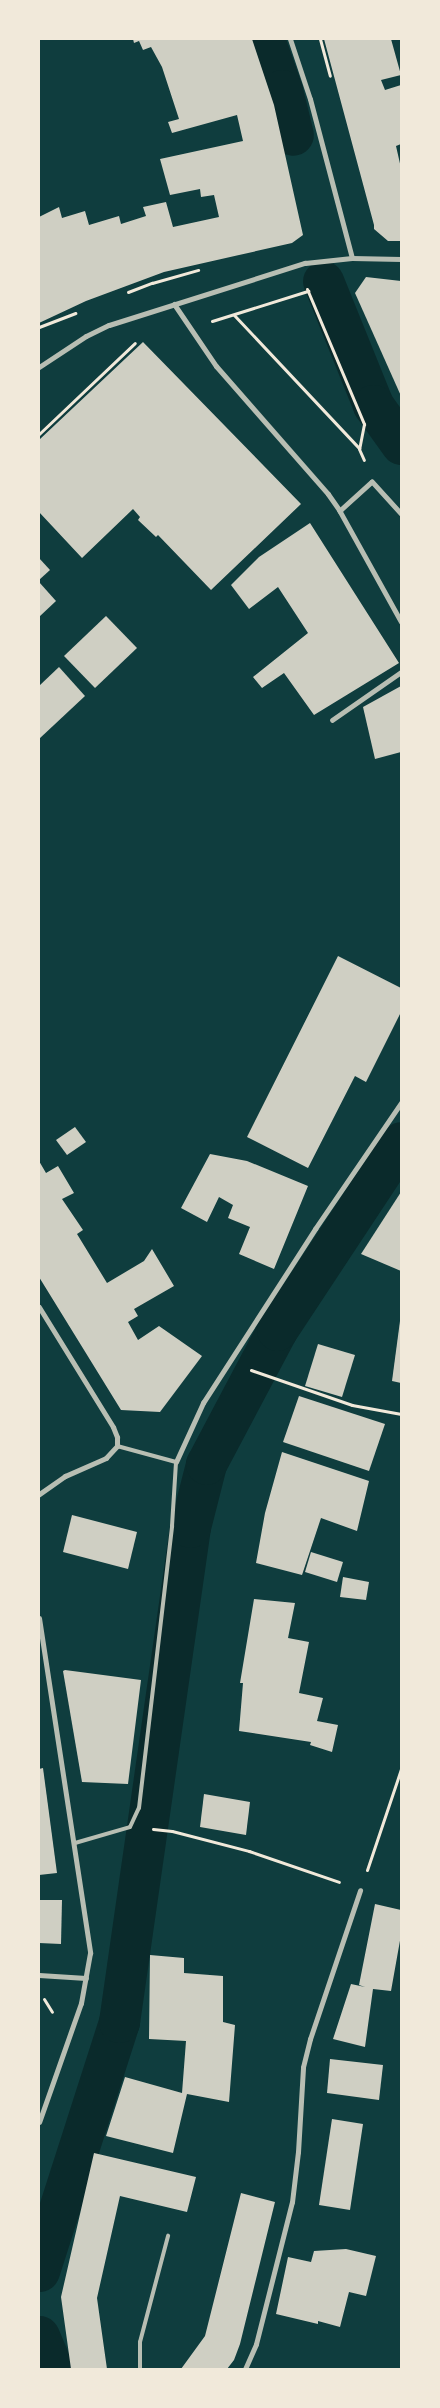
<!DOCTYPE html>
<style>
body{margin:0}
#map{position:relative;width:440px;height:2408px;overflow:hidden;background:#0f3d3e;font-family:Rubik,sans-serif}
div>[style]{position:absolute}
.canal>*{height:41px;margin:-20.5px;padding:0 20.5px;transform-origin:20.5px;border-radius:20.5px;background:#0a2a2b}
.building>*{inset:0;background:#cfcfc3}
.path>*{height:3px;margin:-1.5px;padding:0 1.5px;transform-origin:1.5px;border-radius:1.5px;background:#f1e9da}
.service>*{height:4px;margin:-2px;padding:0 2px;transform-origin:2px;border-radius:2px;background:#b8beb3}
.pedestrian>*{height:4.5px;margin:-2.25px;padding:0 2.25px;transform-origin:2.25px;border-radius:2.25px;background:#b8beb3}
.minor>*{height:5px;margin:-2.5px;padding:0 2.5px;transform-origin:2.5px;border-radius:2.5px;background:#b8beb3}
span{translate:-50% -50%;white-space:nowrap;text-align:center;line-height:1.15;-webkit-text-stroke:4px #f1e9da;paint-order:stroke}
.frame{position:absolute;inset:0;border:40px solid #f1e9da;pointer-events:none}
</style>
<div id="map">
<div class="canal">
<div style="left:264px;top:39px;width:54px;rotate:70.6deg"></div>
<div style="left:282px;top:90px;width:46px;rotate:76.3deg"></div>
<div style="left:323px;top:281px;width:134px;rotate:68deg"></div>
<div style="left:373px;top:405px;width:48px;rotate:54.3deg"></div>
<div style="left:39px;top:2271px;width:262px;rotate:-72.2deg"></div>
<div style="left:119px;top:2022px;width:500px;rotate:-81.84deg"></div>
<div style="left:190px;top:1527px;width:65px;rotate:-75.7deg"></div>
<div style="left:206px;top:1464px;width:152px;rotate:-62.1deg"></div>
<div style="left:277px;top:1330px;width:225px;rotate:-56.6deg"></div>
<div style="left:39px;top:2336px;width:36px;rotate:67deg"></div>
</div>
<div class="building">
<div style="clip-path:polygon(133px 39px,252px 39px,274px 105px,303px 235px,292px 243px,164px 272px,86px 301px,39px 323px,39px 217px,59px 207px,62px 218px,85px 211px,89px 225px,119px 216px,121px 224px,146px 216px,143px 207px,166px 202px,173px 227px,219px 217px,214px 195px,201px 197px,200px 189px,170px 195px,160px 159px,243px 141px,237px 115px,172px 133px,168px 122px,179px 119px,162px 67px,151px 47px,143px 50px,139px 41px,134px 43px)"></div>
<div style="clip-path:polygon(324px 39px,391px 39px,401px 75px,381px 80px,385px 90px,401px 85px,401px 144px,396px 146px,401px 168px,401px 241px,388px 241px,374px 229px,374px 225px)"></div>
<div style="clip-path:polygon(366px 277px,401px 281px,401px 396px,355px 293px)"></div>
<div style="clip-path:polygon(143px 342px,301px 504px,211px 590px,158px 535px,156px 537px,138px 520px,140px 517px,133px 509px,82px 558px,39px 512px,39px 440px)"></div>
<div style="clip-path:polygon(310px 523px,399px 663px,314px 715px,284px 673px,262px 688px,253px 677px,308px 633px,278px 587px,249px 609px,231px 585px,259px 557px)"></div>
<div style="clip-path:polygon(39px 558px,50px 570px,39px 580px)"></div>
<div style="clip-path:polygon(39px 582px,56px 601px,39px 617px)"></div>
<div style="clip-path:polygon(106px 616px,137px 648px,95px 688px,64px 656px)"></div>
<div style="clip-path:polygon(59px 667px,85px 696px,39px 739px,39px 686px)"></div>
<div style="clip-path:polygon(401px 686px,401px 752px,375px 759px,363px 707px)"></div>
<div style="clip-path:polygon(338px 956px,401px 988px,401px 1012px,366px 1082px,355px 1076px,308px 1168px,247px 1137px)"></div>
<div style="clip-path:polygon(75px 1127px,86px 1142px,67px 1155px,56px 1140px)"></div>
<div style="clip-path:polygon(210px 1154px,247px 1161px,308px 1186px,274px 1269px,239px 1254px,250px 1227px,228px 1218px,233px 1205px,219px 1197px,207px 1222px,181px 1208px)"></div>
<div style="clip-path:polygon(39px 1161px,46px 1173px,58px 1166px,74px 1193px,62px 1199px,83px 1230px,77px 1234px,107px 1283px,144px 1261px,152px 1249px,174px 1286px,134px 1309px,138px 1316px,128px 1322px,138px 1340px,159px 1326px,202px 1356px,160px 1412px,121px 1410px,39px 1277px)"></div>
<div style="clip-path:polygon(401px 1192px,401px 1271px,361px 1254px)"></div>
<div style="clip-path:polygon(400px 1321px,401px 1321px,401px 1383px,392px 1381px)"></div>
<div style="clip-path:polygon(318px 1344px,355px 1355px,342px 1397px,305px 1386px)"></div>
<div style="clip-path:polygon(299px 1396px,385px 1424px,369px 1471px,283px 1442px)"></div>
<div style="clip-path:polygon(282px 1452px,369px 1481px,357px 1531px,321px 1518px,302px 1575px,256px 1563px,265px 1513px)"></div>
<div style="clip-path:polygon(72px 1515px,137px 1532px,128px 1569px,63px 1552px)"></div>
<div style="clip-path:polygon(311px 1552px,343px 1562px,337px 1582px,305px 1572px)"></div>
<div style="clip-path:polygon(343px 1577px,369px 1582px,366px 1600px,340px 1597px)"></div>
<div style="clip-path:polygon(254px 1599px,295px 1603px,288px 1638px,309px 1642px,299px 1693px,323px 1698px,317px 1721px,338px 1725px,332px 1752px,310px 1745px,311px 1742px,239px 1731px,243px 1683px,240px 1683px)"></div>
<div style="clip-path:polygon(65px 1670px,141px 1680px,128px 1784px,82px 1782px,63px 1671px)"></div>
<div style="clip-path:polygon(43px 1768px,57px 1873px,39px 1875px,39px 1769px)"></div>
<div style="clip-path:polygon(204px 1794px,250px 1802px,246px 1835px,200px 1827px)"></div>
<div style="clip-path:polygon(39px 1900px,62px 1900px,61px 1944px,39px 1943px)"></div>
<div style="clip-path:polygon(375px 1904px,401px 1910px,401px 1935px,391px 1991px,373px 1989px,365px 2047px,333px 2039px,351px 1984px,365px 1987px,359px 1985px)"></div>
<div style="clip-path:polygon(150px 1955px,184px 1958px,184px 1973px,223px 1976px,223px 2022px,235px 2025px,229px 2102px,187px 2094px,173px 2153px,106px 2136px,125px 2077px,182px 2093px,186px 2041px,149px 2039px)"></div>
<div style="clip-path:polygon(330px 2059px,383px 2065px,379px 2100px,327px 2093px)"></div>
<div style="clip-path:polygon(332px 2119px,363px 2124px,350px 2210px,319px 2205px)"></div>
<div style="clip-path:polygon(94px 2153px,196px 2177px,187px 2212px,120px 2196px,97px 2298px,107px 2369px,71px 2369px,61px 2297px)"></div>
<div style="clip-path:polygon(241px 2193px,275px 2202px,240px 2344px,234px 2360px,227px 2369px,181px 2369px,205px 2336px)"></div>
<div style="clip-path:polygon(346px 2249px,376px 2256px,366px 2296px,349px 2292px,340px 2327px,318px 2321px,318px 2324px,276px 2314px,288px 2257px,311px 2262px,314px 2251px)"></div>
</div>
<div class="path">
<div style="left:320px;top:39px;width:38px;rotate:75deg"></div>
<div style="left:307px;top:289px;width:147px;rotate:67.1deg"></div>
<div style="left:364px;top:424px;width:25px;rotate:101deg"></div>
<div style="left:359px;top:449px;width:12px;rotate:66deg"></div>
<div style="left:128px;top:292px;width:26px;rotate:-21deg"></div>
<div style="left:152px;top:283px;width:48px;rotate:-15.8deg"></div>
<div style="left:234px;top:315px;width:183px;rotate:46.8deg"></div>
<div style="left:212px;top:321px;width:101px;rotate:-17.4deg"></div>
<div style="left:39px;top:327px;width:39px;rotate:-21deg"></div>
<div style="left:39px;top:434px;width:132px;rotate:-43.5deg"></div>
<div style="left:251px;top:1370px;width:107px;rotate:19.1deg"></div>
<div style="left:352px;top:1405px;width:50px;rotate:10.4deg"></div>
<div style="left:153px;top:1829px;width:19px;rotate:6deg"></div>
<div style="left:172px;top:1831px;width:80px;rotate:14.6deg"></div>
<div style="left:249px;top:1851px;width:95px;rotate:19deg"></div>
<div style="left:367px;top:1870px;width:107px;rotate:-71.4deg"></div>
<div style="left:44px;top:1999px;width:15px;rotate:58deg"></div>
</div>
<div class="service">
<div style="left:75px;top:1843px;width:57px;rotate:-16.2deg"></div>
<div style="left:130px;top:1827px;width:21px;rotate:-65deg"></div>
<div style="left:139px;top:1808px;width:284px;rotate:-83.3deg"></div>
<div style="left:172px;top:1526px;width:64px;rotate:-86.4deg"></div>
<div style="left:176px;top:1462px;width:61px;rotate:-164.8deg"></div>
<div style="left:140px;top:2369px;width:27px;rotate:-90deg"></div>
<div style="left:140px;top:2342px;width:110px;rotate:-75.2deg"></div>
</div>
<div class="pedestrian">
<div style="left:401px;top:514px;width:43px;rotate:-132.2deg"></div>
<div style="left:372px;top:482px;width:43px;rotate:137.8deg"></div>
<div style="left:340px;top:511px;width:126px;rotate:61deg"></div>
<div style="left:332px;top:720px;width:84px;rotate:-34.8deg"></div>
<div style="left:176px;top:1462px;width:65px;rotate:-65.4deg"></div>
<div style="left:203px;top:1403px;width:207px;rotate:-57.2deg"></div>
<div style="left:315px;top:1229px;width:153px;rotate:-55.7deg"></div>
</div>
<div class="minor">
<div style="left:290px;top:39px;width:63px;rotate:71.6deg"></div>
<div style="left:310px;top:99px;width:164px;rotate:75.2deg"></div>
<div style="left:174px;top:304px;width:75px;rotate:55.9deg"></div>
<div style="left:216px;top:366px;width:170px;rotate:48.8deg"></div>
<div style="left:328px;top:494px;width:21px;rotate:55deg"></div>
<div style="left:39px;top:367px;width:56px;rotate:-33.4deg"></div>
<div style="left:86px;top:336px;width:25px;rotate:-26deg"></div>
<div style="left:109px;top:325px;width:206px;rotate:-17.6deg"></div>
<div style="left:305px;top:263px;width:47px;rotate:-6.1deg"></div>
<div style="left:352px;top:258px;width:49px;rotate:1.2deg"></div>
<div style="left:39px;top:1307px;width:141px;rotate:58.3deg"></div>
<div style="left:113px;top:1427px;width:11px;rotate:68deg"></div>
<div style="left:117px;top:1437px;width:9px;rotate:90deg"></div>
<div style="left:117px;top:1446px;width:16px;rotate:133deg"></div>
<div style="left:106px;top:1458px;width:45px;rotate:156.3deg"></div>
<div style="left:65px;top:1476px;width:32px;rotate:145deg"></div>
<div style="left:39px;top:1618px;width:339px;rotate:81.3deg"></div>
<div style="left:90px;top:1953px;width:51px;rotate:100.2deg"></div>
<div style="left:81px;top:2003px;width:126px;rotate:109.4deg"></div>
<div style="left:39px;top:1975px;width:47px;rotate:3.7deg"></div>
<div style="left:245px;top:2369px;width:27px;rotate:-66deg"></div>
<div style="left:256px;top:2344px;width:146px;rotate:-75.8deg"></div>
<div style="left:292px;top:2202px;width:50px;rotate:-83.2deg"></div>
<div style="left:298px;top:2152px;width:85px;rotate:-86.6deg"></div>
<div style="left:303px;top:2067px;width:29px;rotate:-76deg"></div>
<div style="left:310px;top:2039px;width:157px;rotate:-71.4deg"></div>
</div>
<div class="frame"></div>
</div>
